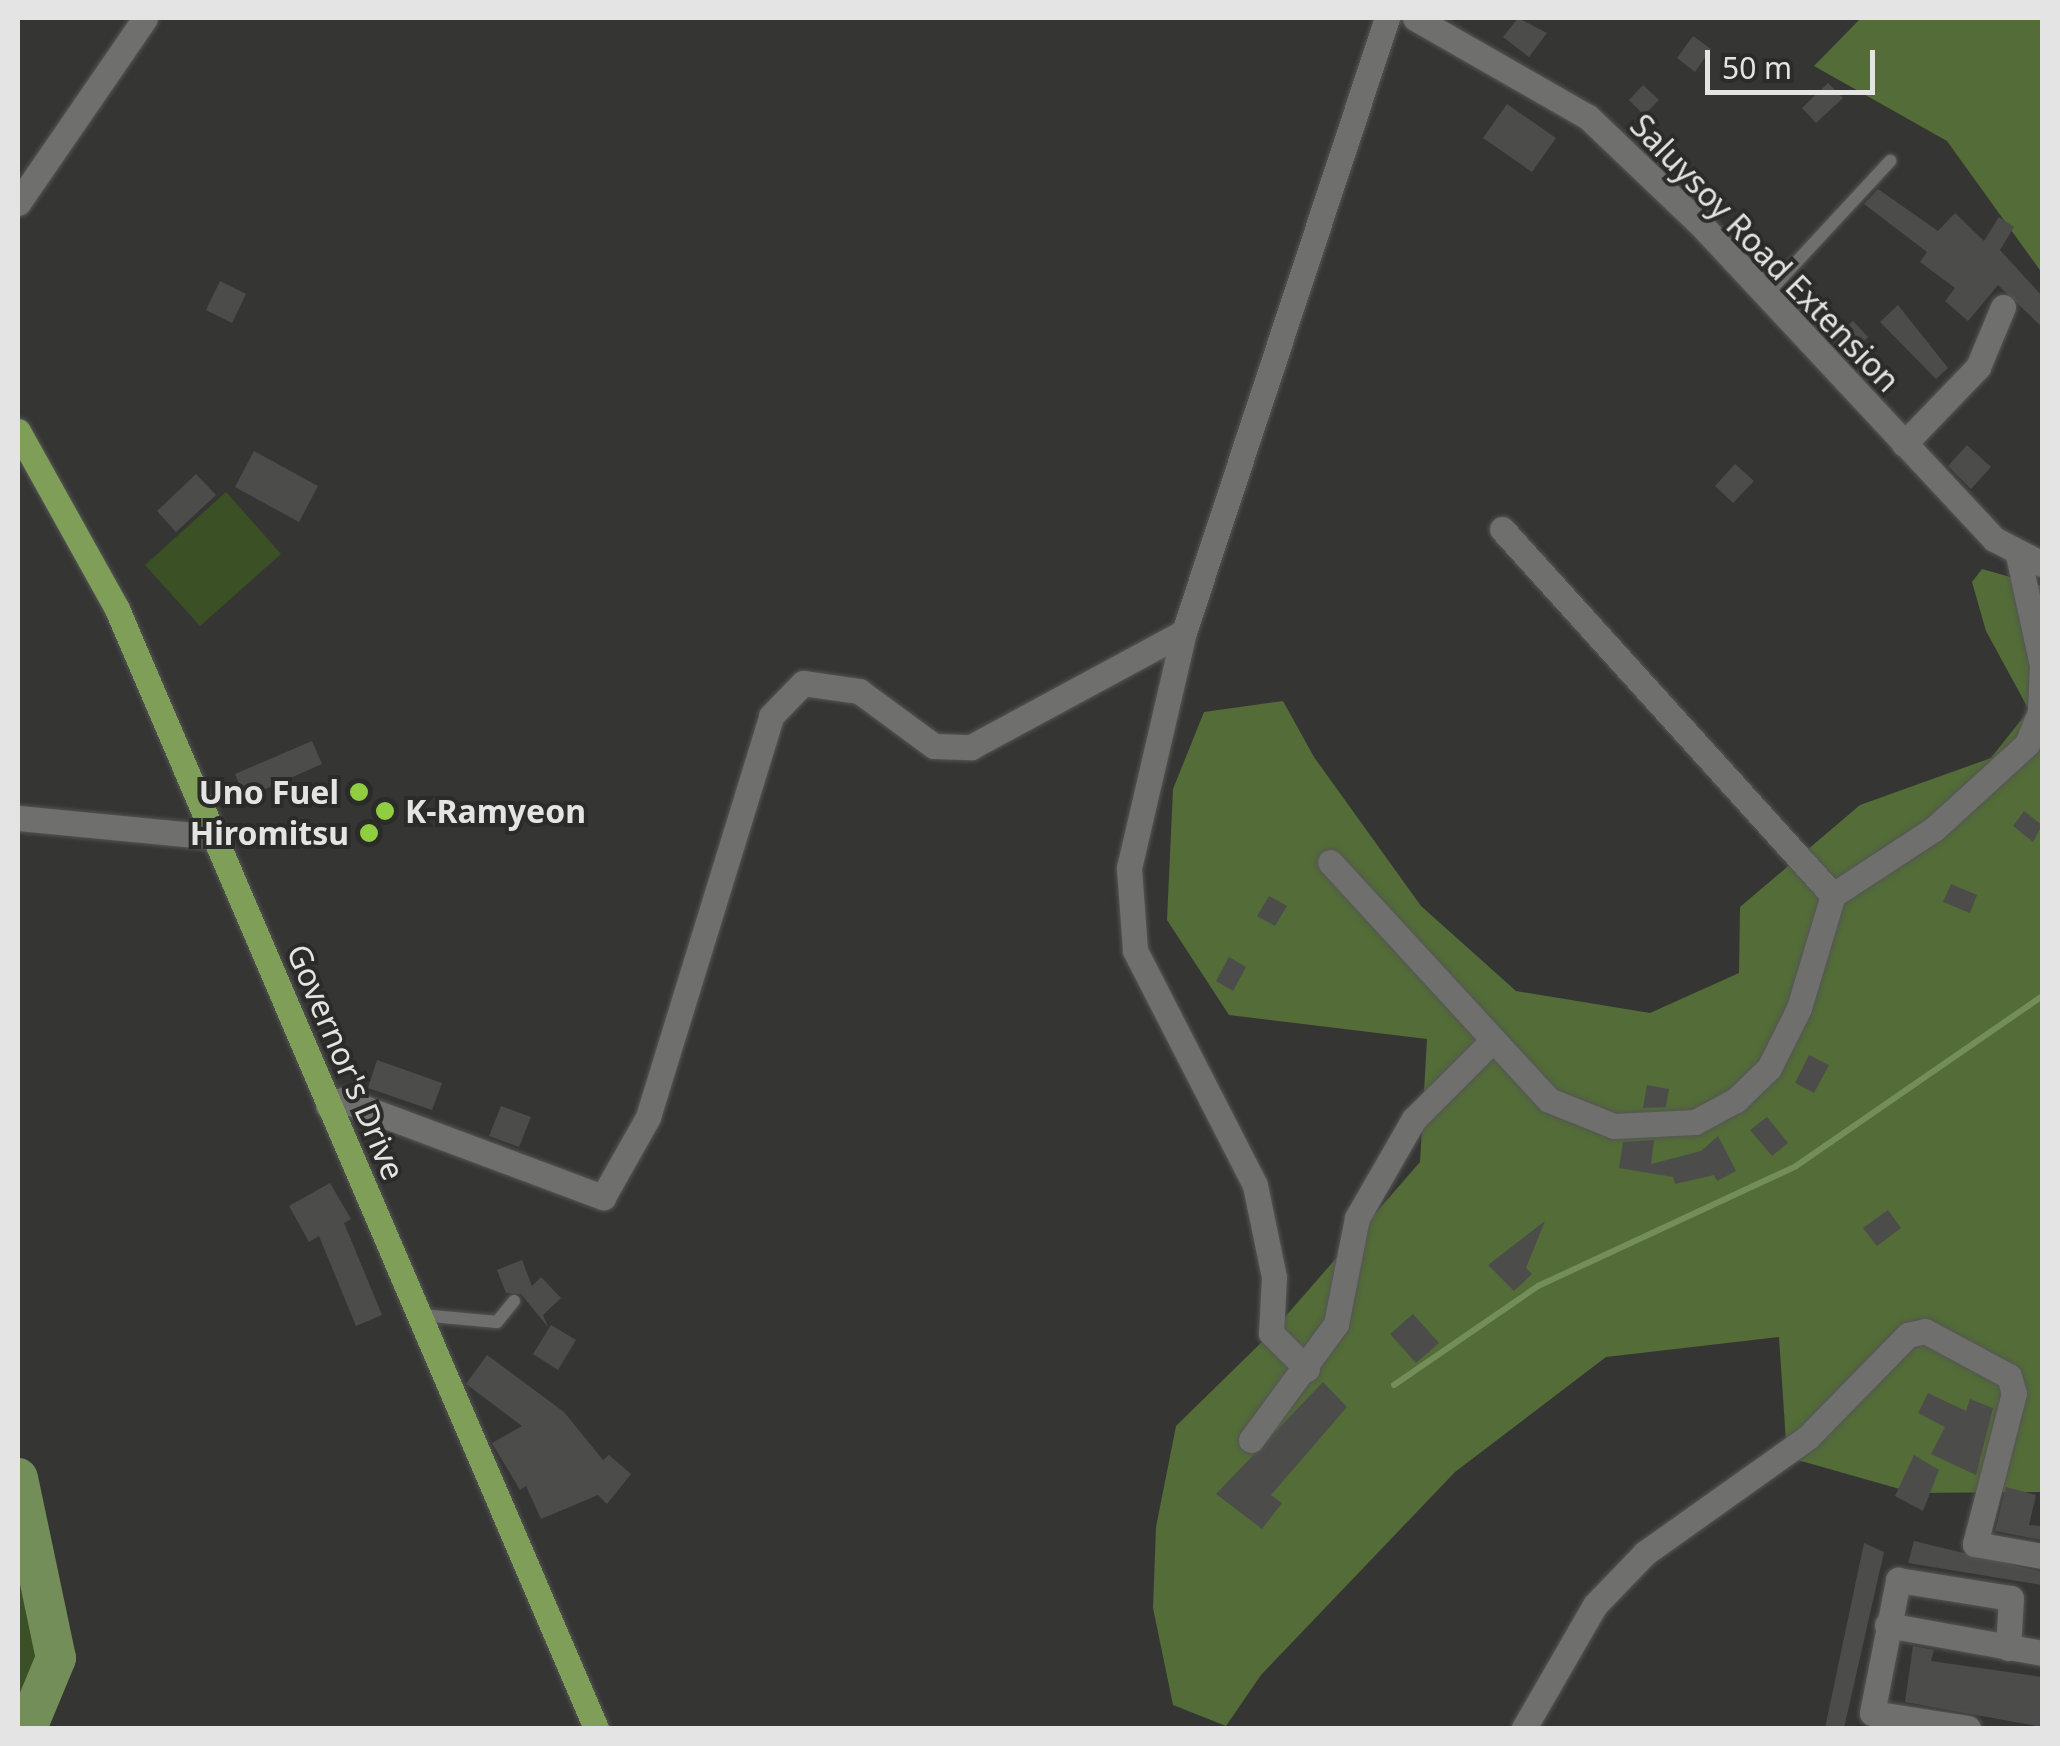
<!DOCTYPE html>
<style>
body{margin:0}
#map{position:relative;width:2060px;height:1746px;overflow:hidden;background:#353634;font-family:"Noto Sans",sans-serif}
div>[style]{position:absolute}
.green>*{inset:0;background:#3b5024}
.forest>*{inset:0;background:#536c38}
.stream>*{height:6px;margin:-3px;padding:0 3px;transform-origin:3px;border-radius:3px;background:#748e59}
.river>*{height:40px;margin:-20px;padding:0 20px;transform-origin:20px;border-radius:20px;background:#748e59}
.building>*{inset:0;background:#4c4d4b}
.roads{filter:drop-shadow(0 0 2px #545554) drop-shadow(0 0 2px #545554)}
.lane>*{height:12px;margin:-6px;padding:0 6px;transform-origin:6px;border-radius:6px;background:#6f706e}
.street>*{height:25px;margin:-12.5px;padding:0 12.5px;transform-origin:12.5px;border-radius:12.5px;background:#6f706e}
.secondary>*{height:25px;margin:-12.5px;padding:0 12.5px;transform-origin:12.5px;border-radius:12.5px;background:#6f706e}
.primary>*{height:25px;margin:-12.5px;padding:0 12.5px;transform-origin:12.5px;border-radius:12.5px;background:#7f9f58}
.dots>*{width:28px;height:28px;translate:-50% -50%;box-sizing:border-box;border:5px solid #2b2c2a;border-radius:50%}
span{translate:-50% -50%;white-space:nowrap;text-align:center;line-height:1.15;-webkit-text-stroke:8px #2b2c2a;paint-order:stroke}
.street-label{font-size:32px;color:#e3e4e3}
.poi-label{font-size:32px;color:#e3e4e3;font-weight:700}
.right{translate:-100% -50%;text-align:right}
.left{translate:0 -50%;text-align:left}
.frame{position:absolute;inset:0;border:20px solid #e3e4e3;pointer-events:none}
.scale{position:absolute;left:1705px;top:50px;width:170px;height:45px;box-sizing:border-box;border:5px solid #e3e4e3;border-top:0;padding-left:12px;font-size:30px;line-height:35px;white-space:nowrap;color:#e3e4e3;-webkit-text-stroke:8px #2b2c2a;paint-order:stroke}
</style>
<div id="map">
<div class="green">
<div style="clip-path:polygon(226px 492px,281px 554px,200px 626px,145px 565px)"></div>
<div style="clip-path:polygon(18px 1478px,56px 1658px,27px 1728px,18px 1728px)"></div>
</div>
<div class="forest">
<div style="clip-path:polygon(1861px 18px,2042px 18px,2042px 273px,1947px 141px,1814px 66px)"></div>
<div style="clip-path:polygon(1982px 569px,2042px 586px,2042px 1492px,1914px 1493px,1787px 1457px,1779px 1337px,1606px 1357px,1455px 1472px,1261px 1675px,1226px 1726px,1173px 1705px,1153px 1608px,1156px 1527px,1176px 1426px,1271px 1333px,1420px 1162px,1427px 1039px,1229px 1015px,1167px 920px,1173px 789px,1204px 712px,1283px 701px,1314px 757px,1421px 906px,1516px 991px,1650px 1013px,1739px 973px,1740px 907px,1860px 805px,1991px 758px,2029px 710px,1986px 631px,1972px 582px)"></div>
</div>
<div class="stream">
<div style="left:1394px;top:1385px;width:175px;rotate:-34.5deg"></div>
<div style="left:1538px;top:1286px;width:285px;rotate:-24.9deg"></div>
<div style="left:1796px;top:1166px;width:299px;rotate:-34.6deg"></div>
</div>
<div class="river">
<div style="left:18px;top:1478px;width:184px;rotate:78.1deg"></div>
<div style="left:56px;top:1658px;width:76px;rotate:112.5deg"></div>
</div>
<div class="building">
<div style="clip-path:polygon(1518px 18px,1547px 33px,1529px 57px,1503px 37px)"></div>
<div style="clip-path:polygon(1693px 36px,1711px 49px,1695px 72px,1677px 58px)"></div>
<div style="clip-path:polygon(1828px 83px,1843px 98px,1816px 123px,1802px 108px)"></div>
<div style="clip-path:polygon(1643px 85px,1659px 100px,1644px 115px,1629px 100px)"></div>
<div style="clip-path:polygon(1507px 104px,1556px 138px,1532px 172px,1483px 138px)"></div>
<div style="clip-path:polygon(1878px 189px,1938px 231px,1955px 213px,1984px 241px,1999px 217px,2014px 227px,2000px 250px,2042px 296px,2042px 327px,1998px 285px,1968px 321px,1945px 301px,1955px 288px,1920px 262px,1927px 252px,1864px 204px)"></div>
<div style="clip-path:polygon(220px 281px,246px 294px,232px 323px,206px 310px)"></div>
<div style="clip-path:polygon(1898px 305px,1948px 368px,1936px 379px,1880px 322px)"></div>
<div style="clip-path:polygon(1853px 321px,1868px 337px,1847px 357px,1832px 342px)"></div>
<div style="clip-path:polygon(1967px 445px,1991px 467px,1971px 489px,1948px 466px)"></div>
<div style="clip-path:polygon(254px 451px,318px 486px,299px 522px,235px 487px)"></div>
<div style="clip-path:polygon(1735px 464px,1754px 481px,1733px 503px,1715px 486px)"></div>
<div style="clip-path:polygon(196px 474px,216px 495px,176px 532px,157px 511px)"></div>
<div style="clip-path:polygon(312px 741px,322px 764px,245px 798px,235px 774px)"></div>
<div style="clip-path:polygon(2024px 811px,2042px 825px,2033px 842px,2013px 826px)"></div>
<div style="clip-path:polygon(1951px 884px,1977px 895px,1970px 913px,1943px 902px)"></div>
<div style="clip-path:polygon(1269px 896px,1287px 906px,1275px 926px,1257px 916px)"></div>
<div style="clip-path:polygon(1229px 957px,1246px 967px,1233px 991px,1216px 981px)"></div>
<div style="clip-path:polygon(1809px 1055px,1829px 1065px,1814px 1093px,1795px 1083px)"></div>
<div style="clip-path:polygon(377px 1060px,442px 1083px,432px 1110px,368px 1088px)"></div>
<div style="clip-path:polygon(1647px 1085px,1669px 1089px,1666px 1107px,1643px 1108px)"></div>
<div style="clip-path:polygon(501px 1106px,531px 1117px,519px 1147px,489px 1136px)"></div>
<div style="clip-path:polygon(1767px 1117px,1788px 1143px,1772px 1156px,1750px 1130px)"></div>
<div style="clip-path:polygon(1718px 1136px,1736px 1171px,1717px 1181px,1714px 1175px,1675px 1184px,1673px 1177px,1619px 1168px,1623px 1142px,1654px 1140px,1651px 1164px,1701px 1151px)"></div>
<div style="clip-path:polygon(330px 1183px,351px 1219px,344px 1223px,382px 1315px,356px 1326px,319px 1236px,309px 1242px,289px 1206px)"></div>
<div style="clip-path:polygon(1888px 1210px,1901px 1228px,1877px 1246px,1863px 1228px)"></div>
<div style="clip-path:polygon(1545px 1221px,1526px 1268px,1532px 1274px,1514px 1291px,1488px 1265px)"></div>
<div style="clip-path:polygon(522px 1260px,532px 1286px,541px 1277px,561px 1298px,543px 1315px,548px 1327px,521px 1294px,506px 1293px,497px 1270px)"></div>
<div style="clip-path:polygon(1413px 1314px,1439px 1343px,1416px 1363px,1390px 1334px)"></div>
<div style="clip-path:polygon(551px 1325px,576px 1340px,558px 1370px,533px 1354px)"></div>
<div style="clip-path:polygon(487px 1355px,564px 1412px,603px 1460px,609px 1455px,631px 1474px,607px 1504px,598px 1495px,541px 1519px,526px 1486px,520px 1490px,492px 1443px,522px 1426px,466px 1384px)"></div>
<div style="clip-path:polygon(1323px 1382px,1347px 1407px,1271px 1495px,1282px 1503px,1262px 1529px,1216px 1494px)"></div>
<div style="clip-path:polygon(1928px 1393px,1966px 1411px,1970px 1399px,1993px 1408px,1976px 1475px,1931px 1454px,1945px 1427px,1918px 1413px)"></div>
<div style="clip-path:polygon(1914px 1455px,1939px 1470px,1923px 1511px,1895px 1496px)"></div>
<div style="clip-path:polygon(2006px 1487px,2036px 1495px,2029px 1525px,2042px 1526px,2042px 1540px,1995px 1531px)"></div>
<div style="clip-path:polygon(1914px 1541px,2042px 1572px,2042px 1585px,1908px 1563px)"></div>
<div style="clip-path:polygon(1864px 1543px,1884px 1552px,1844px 1728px,1825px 1728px)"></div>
<div style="clip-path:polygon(1913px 1646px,1934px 1650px,1931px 1661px,2042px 1677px,2042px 1727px,1905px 1702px)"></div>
</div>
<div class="roads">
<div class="lane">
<div style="left:1766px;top:295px;width:183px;rotate:-47.2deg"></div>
<div style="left:421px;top:1315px;width:76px;rotate:5.3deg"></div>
<div style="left:497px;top:1322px;width:27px;rotate:-51deg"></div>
</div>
<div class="street">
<div style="left:1904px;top:444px;width:107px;rotate:-46.1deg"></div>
<div style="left:1978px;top:367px;width:65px;rotate:-67.4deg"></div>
<div style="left:1502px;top:529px;width:493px;rotate:47.9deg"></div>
<div style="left:18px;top:818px;width:197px;rotate:5.5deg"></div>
<div style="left:1330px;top:862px;width:323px;rotate:47.4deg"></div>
<div style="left:1549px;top:1100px;width:70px;rotate:21.8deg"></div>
<div style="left:1614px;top:1126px;width:81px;rotate:-2.8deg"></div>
<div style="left:1695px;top:1122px;width:47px;rotate:-28.2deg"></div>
<div style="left:1736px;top:1100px;width:46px;rotate:-44.1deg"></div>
<div style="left:1769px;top:1068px;width:67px;rotate:-63.4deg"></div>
<div style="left:1799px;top:1008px;width:118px;rotate:-73.3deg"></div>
<div style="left:1833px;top:895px;width:121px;rotate:-33.2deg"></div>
<div style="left:1934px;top:829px;width:126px;rotate:-42.4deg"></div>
<div style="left:2027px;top:744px;width:35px;rotate:-68deg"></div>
<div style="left:2040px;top:711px;width:46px;rotate:-87.5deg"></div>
<div style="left:2042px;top:665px;width:113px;rotate:-102.3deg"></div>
<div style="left:328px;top:1106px;width:16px;rotate:-22deg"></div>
<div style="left:343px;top:1100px;width:278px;rotate:20.5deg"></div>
<div style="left:603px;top:1197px;width:92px;rotate:-60.6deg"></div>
<div style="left:648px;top:1117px;width:419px;rotate:-72.9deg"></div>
<div style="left:771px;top:716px;width:46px;rotate:-45.9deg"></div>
<div style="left:803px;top:683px;width:57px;rotate:8.1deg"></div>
<div style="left:859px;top:691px;width:93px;rotate:36.3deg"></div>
<div style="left:934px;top:746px;width:37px;rotate:2deg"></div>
<div style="left:971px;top:747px;width:242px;rotate:-28.4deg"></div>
<div style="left:1307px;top:1369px;width:51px;rotate:-135deg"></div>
<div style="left:1271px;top:1333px;width:56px;rotate:-86.9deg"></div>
<div style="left:1274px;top:1277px;width:94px;rotate:-101.7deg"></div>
<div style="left:1255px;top:1185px;width:264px;rotate:-117.1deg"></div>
<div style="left:1135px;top:950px;width:82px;rotate:-94.2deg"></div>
<div style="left:1129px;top:868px;width:242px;rotate:-76.9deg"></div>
<div style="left:1184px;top:632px;width:647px;rotate:-71.71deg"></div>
<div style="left:1251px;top:1440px;width:144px;rotate:-53.8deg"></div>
<div style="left:1336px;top:1324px;width:108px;rotate:-78.8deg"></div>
<div style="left:1357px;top:1218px;width:114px;rotate:-60.1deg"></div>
<div style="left:1414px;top:1119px;width:112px;rotate:-45deg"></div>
<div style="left:1887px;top:1625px;width:158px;rotate:10.2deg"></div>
<div style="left:1524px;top:1728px;width:142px;rotate:-60deg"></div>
<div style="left:1595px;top:1605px;width:72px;rotate:-46.1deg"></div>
<div style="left:1645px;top:1553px;width:200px;rotate:-35.4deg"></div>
<div style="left:1808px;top:1437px;width:143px;rotate:-45.6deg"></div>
<div style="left:1908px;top:1335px;width:17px;rotate:-13deg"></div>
<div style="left:1925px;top:1331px;width:95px;rotate:28.2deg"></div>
<div style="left:2009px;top:1376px;width:18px;rotate:74deg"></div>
<div style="left:2014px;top:1393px;width:156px;rotate:104.5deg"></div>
<div style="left:1975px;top:1544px;width:68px;rotate:10.2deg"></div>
<div style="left:1968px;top:1728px;width:97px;rotate:-171.1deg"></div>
<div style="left:1872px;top:1713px;width:136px;rotate:-78.9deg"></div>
<div style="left:1898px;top:1580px;width:114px;rotate:9.1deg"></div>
<div style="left:2011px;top:1598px;width:50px;rotate:93.4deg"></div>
</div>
<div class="secondary">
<div style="left:1415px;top:18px;width:199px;rotate:29.8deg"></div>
<div style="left:1588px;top:117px;width:162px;rotate:43.7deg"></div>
<div style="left:1705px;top:229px;width:424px;rotate:47deg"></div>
<div style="left:1994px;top:539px;width:54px;rotate:27.5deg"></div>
<div style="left:18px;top:203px;width:224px;rotate:-55.5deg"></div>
</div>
<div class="primary">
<div style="left:18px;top:431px;width:204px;rotate:60.9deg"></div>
<div style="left:117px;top:609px;width:1217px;rotate:66.83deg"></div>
</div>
</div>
<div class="dots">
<div style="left:359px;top:792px;background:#90cd41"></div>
<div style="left:385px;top:811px;background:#90cd41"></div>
<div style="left:369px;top:833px;background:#90cd41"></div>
</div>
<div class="street-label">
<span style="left:1765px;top:253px;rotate:46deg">Saluysoy Road Extension</span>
<span style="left:346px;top:1062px;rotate:67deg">Governor's Drive</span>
</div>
<div class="poi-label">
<span class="right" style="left:339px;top:792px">Uno Fuel</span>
<span class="left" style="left:405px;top:811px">K-Ramyeon</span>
<span class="right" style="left:349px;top:833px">Hiromitsu</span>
</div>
<div class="frame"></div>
<div class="scale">50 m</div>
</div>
